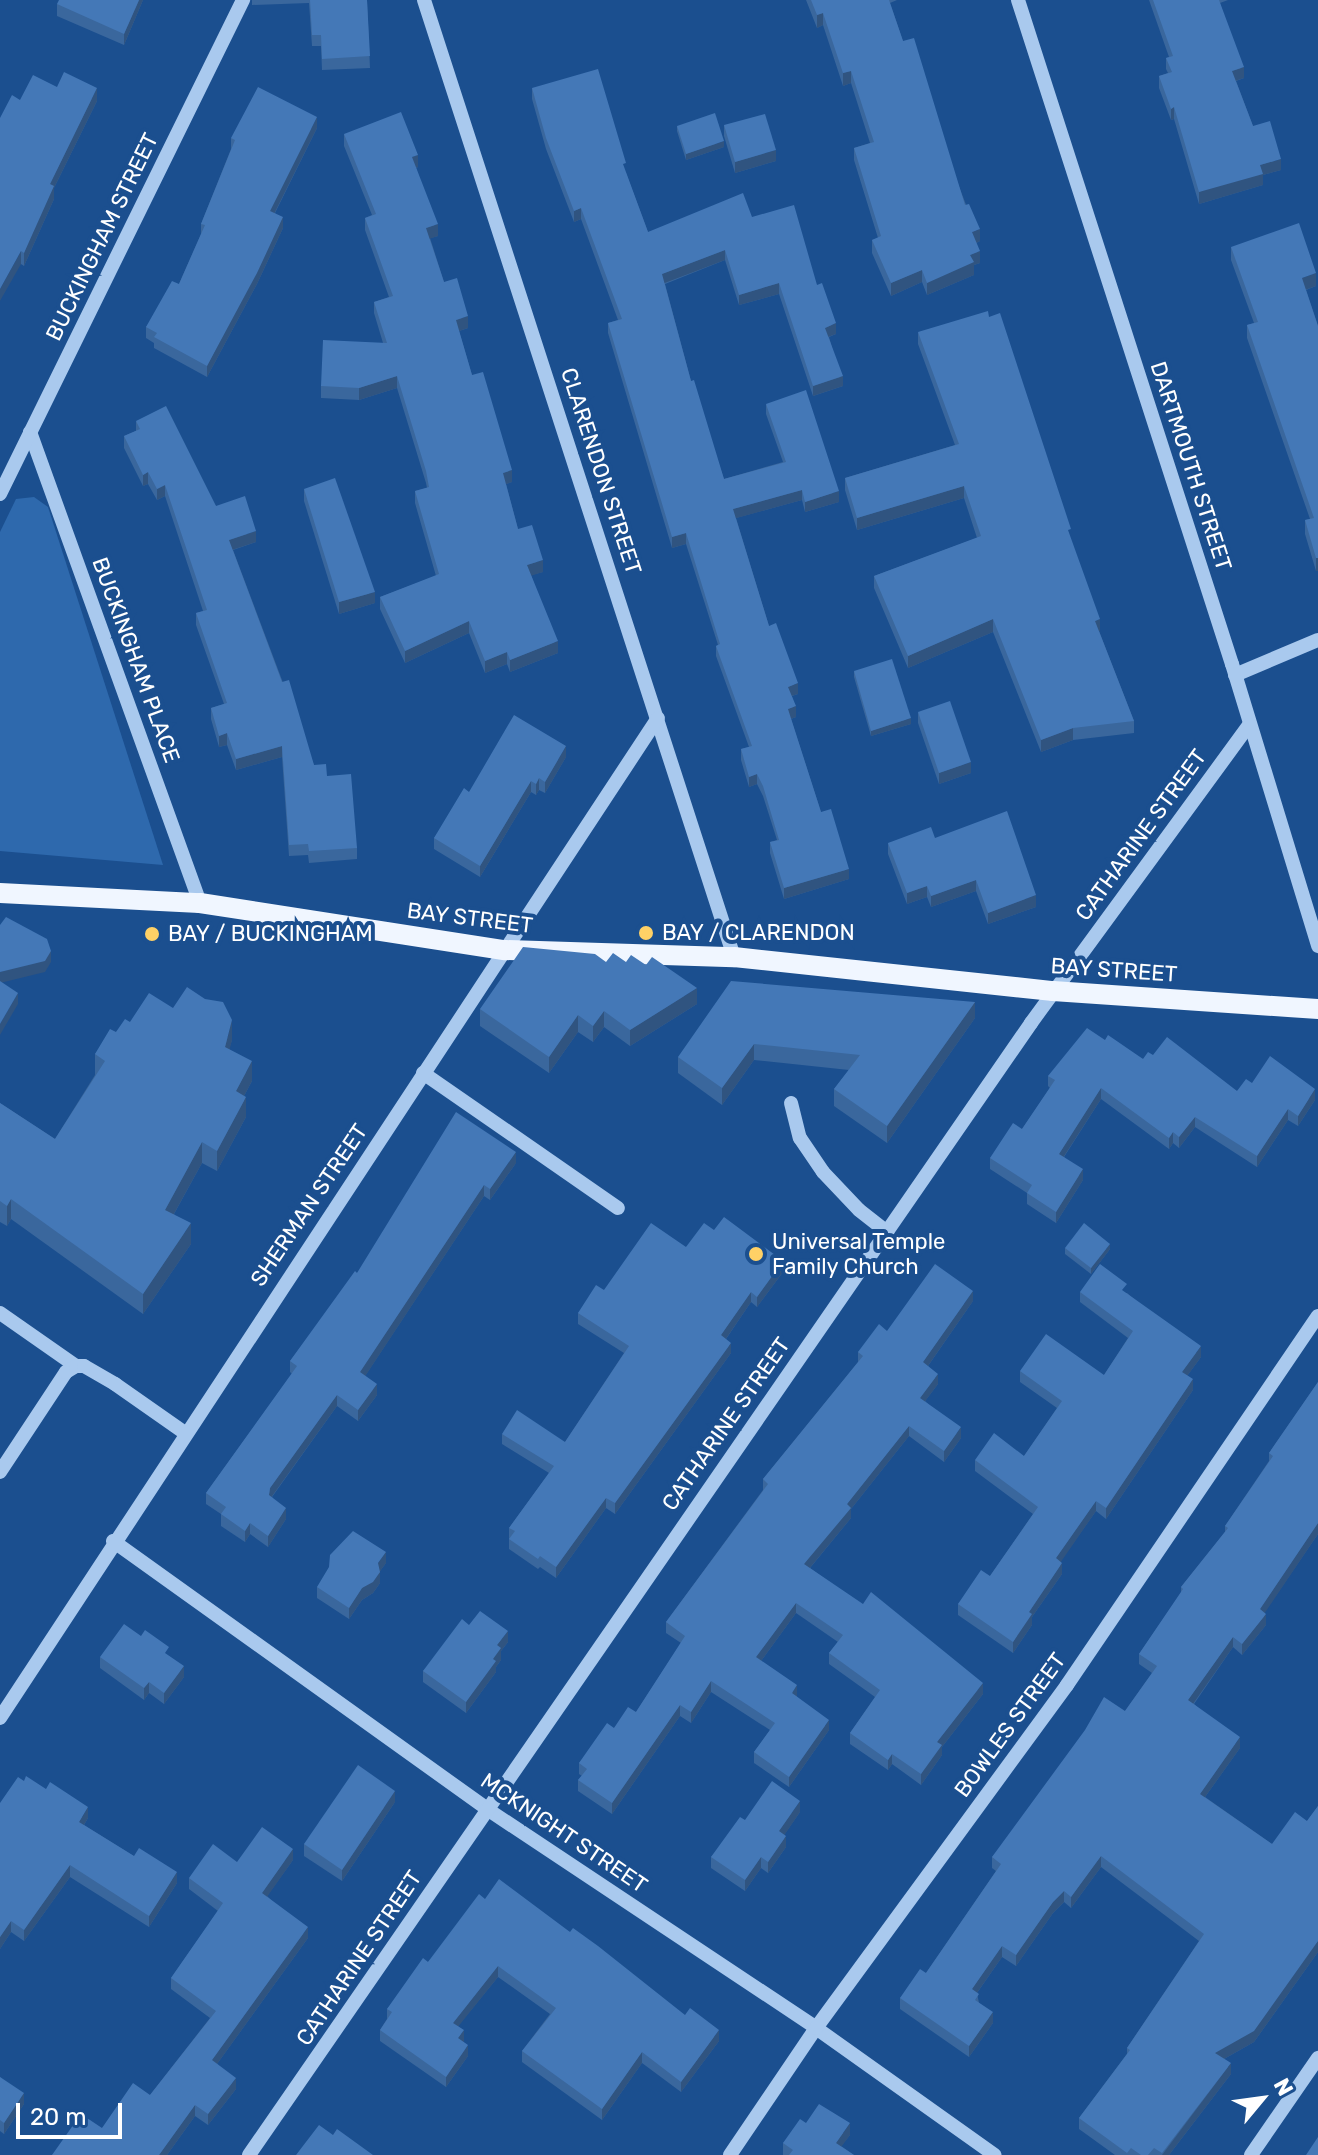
<!DOCTYPE html>
<style>
body{margin:0}
#map{position:relative;width:1318px;height:2155px;overflow:hidden;background:#1b4f8f;font-family:Rubik,sans-serif}
div>[style]{position:absolute}
.green>*{inset:0;background:#2e69ad}
.minor>*{height:14px;margin:-7px;padding:0 7px;transform-origin:7px;border-radius:7px;background:#a9c9ee}
.major>*{height:20px;margin:-10px;padding:0 10px;transform-origin:10px;border-radius:10px;background:#f0f6ff}
.wall>*{inset:0;background:#3a679d}
.shaded-wall>*{inset:0;background:#305480}
.building>*{inset:0;background:#4478b7}
.dots>*{width:22px;height:22px;translate:-50% -50%;box-sizing:border-box;border:4px solid #1b4f8f;border-radius:50%}
span{translate:-50% -50%;white-space:nowrap;text-align:center;line-height:1.15;-webkit-text-stroke:8px #1b4f8f;paint-order:stroke}
.street-label{font-size:22px;color:#fff}
.poi-label{font-size:22px;color:#fff}
.left{translate:0 -50%;text-align:left}
.north{position:absolute;left:1222px;top:2059px;width:80px;height:80px;-webkit-text-stroke:6px #1b4f8f;paint-order:stroke;rotate:61deg;font-size:22px;font-weight:700;line-height:32px;text-align:center;color:#fff}
.north::after{content:'';display:block;margin:auto;width:28px;height:36px;background:#fff;clip-path:polygon(50% 0,100% 100%,50% 72%,0 100%)}
.scale{position:absolute;left:16px;top:2103px;width:106px;height:36px;box-sizing:border-box;border:4px solid #fff;border-top:0;padding-left:10px;font-size:24px;line-height:28px;white-space:nowrap;color:#fff;-webkit-text-stroke:6px #1b4f8f;paint-order:stroke}
</style>
<div id="map">
<div class="green">
<div style="clip-path:polygon(34px 497px,48px 507px,163px 865px,0 851px,0 532px,16px 499px)"></div>
</div>
<div class="minor">
<div style="left:424px;top:0;width:1006px;rotate:72.05deg"></div>
<div style="left:1018px;top:0;width:698px;rotate:72.14deg"></div>
<div style="left:1232px;top:664px;width:295px;rotate:73deg"></div>
<div style="left:30px;top:432px;width:501px;rotate:70.15deg"></div>
<div style="left:0;top:494px;width:551px;rotate:-63.81deg"></div>
<div style="left:1235px;top:675px;width:90px;rotate:-22.9deg"></div>
<div style="left:423px;top:1073px;width:237px;rotate:34.7deg"></div>
<div style="left:791px;top:1103px;width:36px;rotate:76deg"></div>
<div style="left:800px;top:1138px;width:41px;rotate:55.9deg"></div>
<div style="left:823px;top:1172px;width:52px;rotate:46.5deg"></div>
<div style="left:859px;top:1210px;width:36px;rotate:38deg"></div>
<div style="left:0;top:1313px;width:93px;rotate:34.9deg"></div>
<div style="left:0;top:1472px;width:120px;rotate:-56.6deg"></div>
<div style="left:66px;top:1372px;width:12px;rotate:-31deg"></div>
<div style="left:76px;top:1366px;width:8px"></div>
<div style="left:84px;top:1366px;width:36px;rotate:30deg"></div>
<div style="left:115px;top:1384px;width:85px;rotate:35deg"></div>
<div style="left:113px;top:1541px;width:460px;rotate:35.6deg"></div>
<div style="left:487px;top:1809px;width:395px;rotate:33.6deg"></div>
<div style="left:816px;top:2028px;width:219px;rotate:35.4deg"></div>
<div style="left:0;top:1718px;width:1197px;rotate:-56.66deg"></div>
<div style="left:249px;top:2155px;width:1376px;rotate:-55.36deg"></div>
<div style="left:1031px;top:1023px;width:369px;rotate:-53.8deg"></div>
<div style="left:730px;top:2155px;width:153px;rotate:-55.9deg"></div>
<div style="left:816px;top:2028px;width:425px;rotate:-53.8deg"></div>
<div style="left:1067px;top:1685px;width:446px;rotate:-55.8deg"></div>
<div style="left:1251px;top:2155px;width:118px;rotate:-55.4deg"></div>
</div>
<div class="major">
<div style="left:0;top:893px;width:200px;rotate:2.9deg"></div>
<div style="left:200px;top:903px;width:309px;rotate:8.8deg"></div>
<div style="left:505px;top:950px;width:229px;rotate:1.8deg"></div>
<div style="left:734px;top:957px;width:321px;rotate:6.1deg"></div>
<div style="left:1053px;top:991px;width:266px;rotate:3.9deg"></div>
</div>
<div class="wall">
<div style="clip-path:polygon(143px 0,124px 45px,57px 16px,57px 4px)"></div>
<div style="clip-path:polygon(252px 0,367px 0,370px 68px,322px 70px,321px 46px,312px 46px,309px 3px,252px 5px)"></div>
<div style="clip-path:polygon(806px 0,897px 0,890px 3px,903px 41px,980px 241px,976px 243px,980px 263px,974px 265px,974px 275px,927px 295px,922px 282px,891px 296px,872px 253px,872px 240px,878px 238px,854px 160px,854px 148px,870px 143px,851px 83px,843px 86px,823px 25px,817px 28px)"></div>
<div style="clip-path:polygon(1149px 0,1228px 0,1220px 3px,1244px 78px,1236px 81px,1253px 126px,1281px 170px,1263px 175px,1263px 185px,1199px 204px,1174px 119px,1171px 120px,1159px 88px,1159px 76px,1168px 73px,1166px 69px,1166px 58px,1169px 57px)"></div>
<div style="clip-path:polygon(57px 87px,97px 101px,54px 188px,54px 199px,24px 266px,21px 264px,20px 100px)"></div>
<div style="clip-path:polygon(532px 88px,626px 173px,648px 232px,752px 217px,817px 285px,836px 334px,829px 337px,843px 386px,813px 396px,779px 294px,739px 305px,725px 260px,665px 284px,691px 381px,724px 479px,783px 462px,766px 414px,766px 404px,839px 502px,805px 512px,802px 500px,736px 518px,769px 626px,798px 694px,792px 696px,796px 717px,791px 719px,821px 812px,849px 879px,784px 899px,770px 853px,770px 842px,777px 840px,763px 796px,757px 784px,749px 787px,741px 760px,741px 749px,749px 747px,716px 656px,716px 646px,718px 645px,686px 544px,672px 548px,608px 333px,608px 323px,618px 320px,581px 219px,574px 222px,546px 149px,532px 99px)"></div>
<div style="clip-path:polygon(724px 125px,776px 161px,735px 173px,724px 136px)"></div>
<div style="clip-path:polygon(677px 126px,724px 147px,686px 160px,677px 131px)"></div>
<div style="clip-path:polygon(317px 128px,275px 213px,283px 228px,257px 284px,207px 377px,154px 348px,154px 343px,146px 338px,146px 327px,179px 284px,201px 234px,201px 224px,231px 149px,231px 138px)"></div>
<div style="clip-path:polygon(344px 134px,418px 167px,416px 168px,438px 236px,430px 238px,444px 282px,468px 328px,459px 331px,472px 375px,512px 482px,506px 484px,518px 529px,543px 572px,531px 575px,558px 653px,510px 672px,507px 664px,485px 673px,469px 633px,405px 663px,380px 609px,380px 597px,436px 576px,415px 503px,415px 491px,427px 488px,426px 483px,397px 388px,359px 400px,321px 398px,321px 386px,383px 343px,374px 313px,374px 302px,389px 297px,365px 230px,365px 218px,372px 215px,344px 146px)"></div>
<div style="clip-path:polygon(1231px 247px,1316px 286px,1306px 290px,1318px 326px,1318px 571px,1316px 571px,1305px 534px,1305px 520px,1310px 519px,1247px 338px,1247px 325px,1254px 323px,1231px 260px)"></div>
<div style="clip-path:polygon(918px 332px,1071px 540px,1100px 631px,1099px 631px,1134px 721px,1134px 733px,1073px 740px,1041px 752px,993px 632px,908px 668px,874px 588px,874px 576px,977px 538px,964px 498px,857px 530px,845px 490px,845px 478px,955px 445px,918px 344px)"></div>
<div style="clip-path:polygon(136px 421px,216px 506px,256px 542px,233px 550px,314px 765px,327px 776px,357px 848px,357px 859px,309px 863px,308px 855px,289px 856px,282px 757px,236px 770px,227px 745px,219px 747px,211px 719px,211px 708px,224px 704px,196px 625px,196px 613px,203px 611px,165px 496px,157px 500px,148px 484px,143px 486px,124px 448px,124px 436px,136px 431px)"></div>
<div style="clip-path:polygon(304px 489px,375px 603px,339px 614px,304px 501px)"></div>
<div style="clip-path:polygon(854px 671px,911px 724px,871px 736px,854px 677px)"></div>
<div style="clip-path:polygon(918px 712px,971px 773px,939px 784px,918px 723px)"></div>
<div style="clip-path:polygon(566px 757px,545px 793px,539px 790px,536px 795px,531px 792px,480px 877px,434px 849px,434px 838px,469px 792px)"></div>
<div style="clip-path:polygon(935px 838px,1036px 907px,988px 924px,976px 891px,931px 907px,927px 897px,907px 904px,888px 854px,888px 843px)"></div>
<div style="clip-path:polygon(606px 962px,626px 962px,697px 1004px,630px 1046px,604px 1027px,593px 1042px,578px 1032px,549px 1073px,480px 1026px,480px 1009px)"></div>
<div style="clip-path:polygon(975px 1002px,975px 1018px,887px 1143px,834px 1106px,834px 1089px,849px 1070px,754px 1060px,722px 1105px,678px 1073px,678px 1057px)"></div>
<div style="clip-path:polygon(173px 1008px,232px 1040px,229px 1049px,252px 1081px,244px 1096px,246px 1117px,217px 1171px,202px 1163px,174px 1214px,191px 1244px,143px 1314px,11px 1219px,7px 1226px,0 1222px,0 1103px,55px 1139px,95px 1075px,95px 1054px,116px 1032px,130px 1022px)"></div>
<div style="clip-path:polygon(1105px 1040px,1143px 1059px,1153px 1055px,1237px 1091px,1252px 1083px,1315px 1100px,1298px 1126px,1288px 1120px,1257px 1167px,1195px 1127px,1179px 1148px,1173px 1143px,1169px 1149px,1101px 1099px,1064px 1157px,1083px 1180px,1056px 1223px,1027px 1204px,1027px 1193px,990px 1169px,990px 1158px,1022px 1129px,1050px 1088px,1048px 1086px,1048px 1076px)"></div>
<div style="clip-path:polygon(516px 1163px,490px 1200px,484px 1196px,365px 1376px,377px 1395px,358px 1421px,337px 1406px,272px 1497px,286px 1519px,268px 1547px,250px 1534px,245px 1542px,221px 1526px,221px 1514px,206px 1504px,206px 1493px,292px 1374px,290px 1372px,290px 1361px,357px 1273px)"></div>
<div style="clip-path:polygon(714px 1230px,783px 1272px,757px 1307px,751px 1302px,726px 1339px,731px 1353px,615px 1514px,606px 1508px,556px 1578px,540px 1567px,538px 1569px,509px 1549px,509px 1528px,549px 1473px,502px 1444px,502px 1434px,565px 1442px,624px 1353px,578px 1324px,578px 1313px,604px 1290px,686px 1247px)"></div>
<div style="clip-path:polygon(1065px 1248px,1110px 1249px,1091px 1274px,1065px 1254px)"></div>
<div style="clip-path:polygon(1080px 1292px,1127px 1293px,1201px 1357px,1187px 1376px,1193px 1390px,1106px 1519px,1096px 1511px,1060px 1562px,1062px 1574px,1032px 1617px,1032px 1625px,1013px 1653px,958px 1615px,958px 1604px,990px 1576px,1033px 1514px,975px 1471px,975px 1460px,1024px 1456px,1057px 1408px,1020px 1382px,1020px 1371px,1104px 1375px,1128px 1338px,1080px 1302px)"></div>
<div style="clip-path:polygon(973px 1301px,928px 1366px,938px 1384px,925px 1401px,961px 1438px,944px 1462px,909px 1436px,851px 1509px,851px 1518px,810px 1568px,983px 1694px,942px 1747px,942px 1755px,921px 1785px,892px 1764px,888px 1770px,850px 1744px,850px 1733px,875px 1697px,829px 1664px,829px 1653px,838px 1642px,796px 1613px,761px 1661px,797px 1696px,797px 1697px,829px 1730px,789px 1787px,754px 1763px,754px 1752px,770px 1730px,711px 1692px,691px 1723px,680px 1716px,612px 1814px,578px 1791px,578px 1780px,582px 1776px,579px 1774px,579px 1763px,614px 1728px,636px 1712px,681px 1643px,666px 1633px,666px 1622px,763px 1490px,763px 1479px,858px 1362px,858px 1352px,887px 1331px)"></div>
<div style="clip-path:polygon(1318px 1382px,1318px 1534px,1264px 1613px,1266px 1625px,1242px 1655px,1233px 1647px,1194px 1704px,1240px 1748px,1205px 1797px,1272px 1844px,1307px 1821px,1318px 1806px,1318px 1952px,1254px 2042px,1224px 2059px,1231px 2074px,1169px 2155px,1115px 2155px,1079px 2129px,1079px 2118px,1127px 2054px,1127px 2048px,1199px 1941px,1101px 1867px,1071px 1908px,1064px 1902px,1053px 1913px,1016px 1966px,1002px 1957px,977px 1993px,979px 2003px,993px 2023px,969px 2057px,900px 2009px,900px 1998px,926px 1973px,996px 1871px,992px 1868px,992px 1857px,1125px 1711px,1152px 1673px,1139px 1664px,1139px 1654px,1181px 1593px,1181px 1587px,1225px 1532px,1225px 1526px,1269px 1461px,1269px 1453px)"></div>
<div style="clip-path:polygon(386px 1563px,380px 1571px,380px 1583px,373px 1593px,362px 1600px,349px 1619px,317px 1598px,317px 1587px)"></div>
<div style="clip-path:polygon(469px 1625px,508px 1642px,501px 1651px,501px 1660px,496px 1667px,496px 1672px,466px 1713px,423px 1682px,423px 1671px)"></div>
<div style="clip-path:polygon(169px 1656px,184px 1677px,164px 1704px,149px 1693px,144px 1700px,100px 1668px,100px 1657px)"></div>
<div style="clip-path:polygon(395px 1802px,342px 1881px,304px 1856px,304px 1844px)"></div>
<div style="clip-path:polygon(0 1803px,88px 1818px,84px 1825px,177px 1883px,149px 1927px,70px 1877px,24px 1941px,11px 1932px,0 1949px)"></div>
<div style="clip-path:polygon(800px 1812px,784px 1835px,786px 1847px,768px 1873px,761px 1868px,745px 1891px,711px 1868px,711px 1857px,745px 1820px)"></div>
<div style="clip-path:polygon(293px 1860px,267px 1896px,308px 1938px,217px 2064px,236px 2089px,208px 2125px,195px 2116px,167px 2155px,52px 2155px,102px 2128px,150px 2095px,210px 2018px,171px 1989px,171px 1978px,218px 1911px,189px 1889px,189px 1878px,237px 1862px)"></div>
<div style="clip-path:polygon(485px 1899px,570px 1932px,719px 2041px,681px 2092px,642px 2063px,602px 2120px,522px 2062px,522px 2051px,550px 2014px,498px 1977px,458px 2026px,468px 2056px,446px 2087px,380px 2041px,380px 2030px,387px 2019px,387px 2009px,428px 1962px)"></div>
<div style="clip-path:polygon(0 2077px,24px 2104px,4px 2134px,0 2131px)"></div>
<div style="clip-path:polygon(806px 2123px,850px 2135px,841px 2146px,854px 2155px,783px 2155px,783px 2143px)"></div>
</div>
<div class="shaded-wall">
<div style="clip-path:polygon(139px 0,143px 0,124px 45px,124px 34px)"></div>
<div style="clip-path:polygon(823px 13px,823px 25px,817px 28px,817px 15px)"></div>
<div style="clip-path:polygon(1244px 67px,1244px 78px,1232px 82px,1232px 71px)"></div>
<div style="clip-path:polygon(851px 71px,851px 83px,843px 86px,843px 73px)"></div>
<div style="clip-path:polygon(97px 88px,97px 101px,54px 188px,54px 199px,24px 266px,24px 253px,50px 184px)"></div>
<div style="clip-path:polygon(1174px 107px,1174px 119px,1171px 120px,1171px 109px)"></div>
<div style="clip-path:polygon(317px 117px,317px 128px,270px 222px,270px 211px)"></div>
<div style="clip-path:polygon(724px 141px,724px 147px,686px 160px,686px 154px)"></div>
<div style="clip-path:polygon(776px 150px,776px 161px,735px 173px,735px 162px)"></div>
<div style="clip-path:polygon(418px 155px,418px 167px,412px 169px,412px 157px)"></div>
<div style="clip-path:polygon(1281px 159px,1281px 170px,1263px 175px,1263px 185px,1199px 204px,1199px 192px,1260px 165px)"></div>
<div style="clip-path:polygon(581px 208px,581px 219px,574px 222px,574px 211px)"></div>
<div style="clip-path:polygon(283px 217px,283px 228px,257px 284px,207px 377px,207px 366px)"></div>
<div style="clip-path:polygon(438px 224px,438px 236px,426px 240px,426px 228px)"></div>
<div style="clip-path:polygon(980px 229px,980px 241px,972px 245px,972px 232px)"></div>
<div style="clip-path:polygon(725px 250px,725px 260px,662px 284px,662px 274px)"></div>
<div style="clip-path:polygon(21px 251px,21px 264px,0 301px,0 289px)"></div>
<div style="clip-path:polygon(980px 251px,980px 263px,974px 265px,974px 275px,927px 295px,927px 283px,970px 255px)"></div>
<div style="clip-path:polygon(922px 270px,922px 282px,891px 296px,891px 283px)"></div>
<div style="clip-path:polygon(1316px 273px,1316px 286px,1302px 291px,1302px 278px)"></div>
<div style="clip-path:polygon(779px 283px,779px 294px,739px 305px,739px 295px)"></div>
<div style="clip-path:polygon(468px 316px,468px 328px,456px 332px,456px 320px)"></div>
<div style="clip-path:polygon(836px 323px,836px 334px,825px 338px,825px 328px)"></div>
<div style="clip-path:polygon(397px 376px,397px 388px,359px 400px,359px 388px)"></div>
<div style="clip-path:polygon(843px 376px,843px 386px,813px 396px,813px 386px)"></div>
<div style="clip-path:polygon(512px 470px,512px 482px,503px 485px,503px 473px)"></div>
<div style="clip-path:polygon(148px 472px,148px 484px,143px 486px,143px 475px)"></div>
<div style="clip-path:polygon(165px 485px,165px 496px,157px 500px,157px 489px)"></div>
<div style="clip-path:polygon(964px 486px,964px 498px,857px 530px,857px 518px)"></div>
<div style="clip-path:polygon(802px 490px,802px 500px,733px 519px,733px 509px)"></div>
<div style="clip-path:polygon(839px 491px,839px 502px,805px 512px,805px 502px)"></div>
<div style="clip-path:polygon(256px 531px,256px 542px,229px 551px,229px 540px)"></div>
<div style="clip-path:polygon(686px 533px,686px 544px,672px 548px,672px 537px)"></div>
<div style="clip-path:polygon(1316px 558px,1318px 558px,1318px 571px,1316px 571px)"></div>
<div style="clip-path:polygon(543px 560px,543px 572px,527px 577px,527px 565px)"></div>
<div style="clip-path:polygon(375px 592px,375px 603px,339px 614px,339px 602px)"></div>
<div style="clip-path:polygon(993px 619px,993px 632px,908px 668px,908px 656px)"></div>
<div style="clip-path:polygon(1100px 619px,1100px 631px,1095px 633px,1095px 621px)"></div>
<div style="clip-path:polygon(469px 621px,469px 633px,405px 663px,405px 651px)"></div>
<div style="clip-path:polygon(558px 641px,558px 653px,510px 672px,510px 660px)"></div>
<div style="clip-path:polygon(507px 652px,507px 664px,485px 673px,485px 661px)"></div>
<div style="clip-path:polygon(798px 683px,798px 694px,788px 697px,788px 687px)"></div>
<div style="clip-path:polygon(796px 706px,796px 717px,788px 720px,788px 709px)"></div>
<div style="clip-path:polygon(911px 718px,911px 724px,871px 736px,871px 731px)"></div>
<div style="clip-path:polygon(1073px 728px,1073px 740px,1041px 752px,1041px 740px)"></div>
<div style="clip-path:polygon(227px 733px,227px 745px,219px 747px,219px 736px)"></div>
<div style="clip-path:polygon(282px 746px,282px 757px,236px 770px,236px 759px)"></div>
<div style="clip-path:polygon(566px 746px,566px 757px,545px 793px,545px 782px)"></div>
<div style="clip-path:polygon(971px 762px,971px 773px,939px 784px,939px 773px)"></div>
<div style="clip-path:polygon(757px 774px,757px 784px,749px 787px,749px 777px)"></div>
<div style="clip-path:polygon(539px 778px,539px 790px,536px 795px,536px 784px)"></div>
<div style="clip-path:polygon(531px 781px,531px 792px,480px 877px,480px 866px)"></div>
<div style="clip-path:polygon(849px 869px,849px 879px,784px 899px,784px 888px)"></div>
<div style="clip-path:polygon(976px 880px,976px 891px,931px 907px,931px 896px)"></div>
<div style="clip-path:polygon(927px 886px,927px 897px,907px 904px,907px 893px)"></div>
<div style="clip-path:polygon(1036px 895px,1036px 907px,988px 924px,988px 913px)"></div>
<div style="clip-path:polygon(51px 951px,51px 962px,45px 972px,0 983px,0 972px)"></div>
<div style="clip-path:polygon(697px 988px,697px 1004px,630px 1046px,630px 1030px)"></div>
<div style="clip-path:polygon(18px 993px,18px 1004px,0 1035px,0 1024px)"></div>
<div style="clip-path:polygon(975px 1002px,975px 1018px,887px 1143px,887px 1126px)"></div>
<div style="clip-path:polygon(604px 1011px,604px 1027px,593px 1042px,593px 1026px)"></div>
<div style="clip-path:polygon(578px 1015px,578px 1032px,549px 1073px,549px 1057px)"></div>
<div style="clip-path:polygon(232px 1020px,232px 1040px,225px 1067px,225px 1047px)"></div>
<div style="clip-path:polygon(754px 1044px,754px 1060px,722px 1105px,722px 1088px)"></div>
<div style="clip-path:polygon(252px 1061px,252px 1081px,236px 1111px,236px 1091px)"></div>
<div style="clip-path:polygon(1101px 1088px,1101px 1099px,1059px 1164px,1059px 1154px)"></div>
<div style="clip-path:polygon(1315px 1089px,1315px 1100px,1298px 1126px,1298px 1116px)"></div>
<div style="clip-path:polygon(246px 1097px,246px 1117px,217px 1171px,217px 1151px)"></div>
<div style="clip-path:polygon(1288px 1109px,1288px 1120px,1257px 1167px,1257px 1156px)"></div>
<div style="clip-path:polygon(1195px 1117px,1195px 1127px,1179px 1148px,1179px 1137px)"></div>
<div style="clip-path:polygon(1173px 1132px,1173px 1143px,1169px 1149px,1169px 1138px)"></div>
<div style="clip-path:polygon(202px 1142px,202px 1163px,165px 1230px,165px 1210px)"></div>
<div style="clip-path:polygon(516px 1152px,516px 1163px,490px 1200px,490px 1189px)"></div>
<div style="clip-path:polygon(1083px 1169px,1083px 1180px,1056px 1223px,1056px 1212px)"></div>
<div style="clip-path:polygon(484px 1185px,484px 1196px,360px 1384px,360px 1372px)"></div>
<div style="clip-path:polygon(11px 1199px,11px 1219px,7px 1226px,7px 1206px)"></div>
<div style="clip-path:polygon(191px 1223px,191px 1244px,143px 1314px,143px 1294px)"></div>
<div style="clip-path:polygon(1110px 1244px,1110px 1249px,1091px 1274px,1091px 1268px)"></div>
<div style="clip-path:polygon(783px 1261px,783px 1272px,757px 1307px,757px 1297px)"></div>
<div style="clip-path:polygon(973px 1291px,973px 1301px,923px 1373px,923px 1362px)"></div>
<div style="clip-path:polygon(751px 1292px,751px 1302px,721px 1346px,721px 1335px)"></div>
<div style="clip-path:polygon(731px 1343px,731px 1353px,615px 1514px,615px 1503px)"></div>
<div style="clip-path:polygon(1201px 1346px,1201px 1357px,1182px 1383px,1182px 1372px)"></div>
<div style="clip-path:polygon(938px 1374px,938px 1384px,920px 1408px,920px 1398px)"></div>
<div style="clip-path:polygon(1193px 1379px,1193px 1390px,1106px 1519px,1106px 1508px)"></div>
<div style="clip-path:polygon(377px 1384px,377px 1395px,358px 1421px,358px 1410px)"></div>
<div style="clip-path:polygon(337px 1395px,337px 1406px,270px 1499px,269px 1495px,270px 1488px)"></div>
<div style="clip-path:polygon(909px 1426px,909px 1436px,851px 1509px,851px 1518px,804px 1575px,804px 1564px,847px 1504px)"></div>
<div style="clip-path:polygon(961px 1427px,961px 1438px,944px 1462px,944px 1451px)"></div>
<div style="clip-path:polygon(606px 1498px,606px 1508px,556px 1578px,556px 1567px)"></div>
<div style="clip-path:polygon(1096px 1501px,1096px 1511px,1056px 1569px,1056px 1558px)"></div>
<div style="clip-path:polygon(286px 1508px,286px 1519px,268px 1547px,268px 1536px)"></div>
<div style="clip-path:polygon(250px 1523px,250px 1534px,245px 1542px,245px 1531px)"></div>
<div style="clip-path:polygon(1318px 1523px,1318px 1534px,1260px 1620px,1260px 1609px)"></div>
<div style="clip-path:polygon(386px 1552px,386px 1563px,378px 1574px,378px 1563px)"></div>
<div style="clip-path:polygon(1062px 1563px,1062px 1574px,1032px 1617px,1032px 1625px,1013px 1653px,1013px 1642px,1029px 1612px)"></div>
<div style="clip-path:polygon(380px 1572px,380px 1583px,373px 1593px,362px 1600px,349px 1619px,349px 1608px,362px 1588px)"></div>
<div style="clip-path:polygon(796px 1603px,796px 1613px,756px 1668px,756px 1657px)"></div>
<div style="clip-path:polygon(1266px 1614px,1266px 1625px,1242px 1655px,1242px 1644px)"></div>
<div style="clip-path:polygon(508px 1631px,508px 1642px,501px 1651px,501px 1660px,496px 1667px,496px 1672px,466px 1713px,466px 1702px,493px 1659px,497px 1645px)"></div>
<div style="clip-path:polygon(1233px 1637px,1233px 1647px,1188px 1711px,1188px 1700px)"></div>
<div style="clip-path:polygon(184px 1666px,184px 1677px,164px 1704px,164px 1693px)"></div>
<div style="clip-path:polygon(711px 1681px,711px 1692px,691px 1723px,691px 1712px)"></div>
<div style="clip-path:polygon(149px 1682px,149px 1693px,144px 1700px,144px 1688px)"></div>
<div style="clip-path:polygon(983px 1683px,983px 1694px,942px 1747px,942px 1755px,921px 1785px,921px 1774px,937px 1742px)"></div>
<div style="clip-path:polygon(797px 1685px,797px 1696px,792px 1704px,792px 1693px)"></div>
<div style="clip-path:polygon(680px 1705px,680px 1716px,612px 1814px,612px 1803px)"></div>
<div style="clip-path:polygon(829px 1720px,829px 1730px,789px 1787px,789px 1777px)"></div>
<div style="clip-path:polygon(1240px 1737px,1240px 1748px,1200px 1804px,1200px 1794px)"></div>
<div style="clip-path:polygon(892px 1754px,892px 1764px,888px 1770px,888px 1760px)"></div>
<div style="clip-path:polygon(395px 1791px,395px 1802px,342px 1881px,342px 1870px)"></div>
<div style="clip-path:polygon(800px 1801px,800px 1812px,779px 1843px,779px 1831px)"></div>
<div style="clip-path:polygon(88px 1807px,88px 1818px,79px 1833px,79px 1822px)"></div>
<div style="clip-path:polygon(786px 1836px,786px 1847px,768px 1873px,768px 1862px)"></div>
<div style="clip-path:polygon(293px 1849px,293px 1860px,262px 1904px,262px 1893px)"></div>
<div style="clip-path:polygon(1101px 1856px,1101px 1867px,1071px 1908px,1071px 1897px)"></div>
<div style="clip-path:polygon(761px 1857px,761px 1868px,745px 1891px,745px 1880px)"></div>
<div style="clip-path:polygon(70px 1865px,70px 1877px,24px 1941px,24px 1930px)"></div>
<div style="clip-path:polygon(177px 1872px,177px 1883px,149px 1927px,149px 1916px)"></div>
<div style="clip-path:polygon(1064px 1891px,1064px 1902px,1053px 1913px,1016px 1966px,1016px 1955px,1053px 1902px)"></div>
<div style="clip-path:polygon(11px 1921px,11px 1932px,0 1949px,0 1937px)"></div>
<div style="clip-path:polygon(308px 1927px,308px 1938px,212px 2071px,212px 2060px)"></div>
<div style="clip-path:polygon(1318px 1941px,1318px 1952px,1254px 2042px,1215px 2064px,1215px 2053px)"></div>
<div style="clip-path:polygon(1002px 1946px,1002px 1957px,972px 2000px,972px 1989px)"></div>
<div style="clip-path:polygon(498px 1966px,498px 1977px,453px 2033px,453px 2023px)"></div>
<div style="clip-path:polygon(993px 2012px,993px 2023px,969px 2057px,969px 2046px)"></div>
<div style="clip-path:polygon(464px 2030px,464px 2041px,458px 2049px,458px 2038px)"></div>
<div style="clip-path:polygon(719px 2030px,719px 2041px,681px 2092px,681px 2082px)"></div>
<div style="clip-path:polygon(468px 2045px,468px 2056px,446px 2087px,446px 2077px)"></div>
<div style="clip-path:polygon(642px 2052px,642px 2063px,602px 2120px,602px 2109px)"></div>
<div style="clip-path:polygon(1231px 2063px,1231px 2074px,1169px 2155px,1162px 2155px)"></div>
<div style="clip-path:polygon(236px 2078px,236px 2089px,208px 2125px,208px 2114px)"></div>
<div style="clip-path:polygon(24px 2093px,24px 2104px,4px 2134px,4px 2123px)"></div>
<div style="clip-path:polygon(195px 2105px,195px 2116px,167px 2155px,159px 2155px)"></div>
<div style="clip-path:polygon(850px 2123px,850px 2135px,836px 2154px,836px 2143px)"></div>
</div>
<div class="building">
<div style="clip-path:polygon(59px 0,139px 0,124px 34px,57px 4px)"></div>
<div style="clip-path:polygon(310px 0,367px 0,370px 56px,322px 59px,321px 35px,312px 35px)"></div>
<div style="clip-path:polygon(811px 0,889px 0,903px 41px,914px 38px,965px 205px,969px 204px,980px 229px,972px 232px,980px 251px,970px 255px,974px 262px,927px 283px,922px 270px,891px 283px,872px 240px,881px 236px,854px 148px,874px 142px,851px 71px,843px 73px,823px 13px,817px 15px)"></div>
<div style="clip-path:polygon(1153px 0,1219px 0,1244px 67px,1232px 71px,1253px 126px,1270px 121px,1281px 159px,1260px 165px,1263px 174px,1199px 192px,1174px 107px,1171px 109px,1159px 76px,1172px 72px,1166px 58px,1173px 56px)"></div>
<div style="clip-path:polygon(598px 69px,626px 163px,623px 164px,648px 232px,743px 193px,752px 217px,794px 205px,817px 285px,822px 283px,836px 323px,825px 328px,843px 376px,813px 386px,779px 283px,739px 295px,725px 250px,662px 274px,691px 381px,694px 380px,724px 479px,786px 462px,766px 404px,806px 390px,839px 491px,805px 502px,802px 490px,733px 509px,769px 626px,776px 623px,798px 683px,788px 687px,796px 706px,788px 709px,821px 812px,831px 809px,849px 869px,784px 888px,770px 842px,779px 840px,763px 786px,757px 774px,749px 777px,741px 749px,752px 746px,716px 646px,720px 644px,686px 533px,672px 537px,608px 323px,622px 319px,581px 208px,574px 211px,546px 138px,532px 88px)"></div>
<div style="clip-path:polygon(64px 72px,97px 88px,50px 184px,54px 186px,24px 253px,21px 251px,0 289px,0 118px,12px 95px,20px 100px,33px 75px,57px 87px)"></div>
<div style="clip-path:polygon(258px 87px,317px 117px,270px 211px,283px 217px,257px 273px,207px 366px,154px 337px,157px 333px,146px 327px,172px 281px,179px 284px,205px 225px,201px 224px,235px 140px,231px 138px)"></div>
<div style="clip-path:polygon(401px 112px,418px 155px,412px 157px,438px 224px,426px 228px,444px 282px,457px 278px,468px 316px,456px 320px,472px 375px,483px 372px,512px 470px,503px 473px,518px 529px,532px 525px,543px 560px,527px 565px,558px 641px,510px 660px,507px 652px,485px 661px,469px 621px,405px 651px,380px 597px,439px 574px,415px 491px,429px 487px,426px 471px,397px 376px,359px 388px,321px 386px,323px 340px,387px 343px,374px 302px,393px 296px,365px 218px,376px 214px,344px 134px)"></div>
<div style="clip-path:polygon(715px 113px,724px 141px,686px 154px,677px 126px)"></div>
<div style="clip-path:polygon(765px 114px,776px 150px,735px 162px,724px 125px)"></div>
<div style="clip-path:polygon(1299px 223px,1316px 273px,1302px 278px,1318px 326px,1318px 558px,1316px 558px,1305px 520px,1314px 518px,1247px 325px,1258px 322px,1231px 247px)"></div>
<div style="clip-path:polygon(988px 311px,989px 317px,1000px 313px,1071px 529px,1068px 530px,1100px 619px,1095px 621px,1134px 721px,1073px 728px,1041px 740px,993px 619px,908px 656px,874px 576px,981px 536px,964px 486px,857px 518px,845px 478px,959px 444px,918px 332px)"></div>
<div style="clip-path:polygon(166px 406px,216px 506px,245px 496px,256px 531px,229px 540px,282px 682px,289px 680px,314px 765px,326px 764px,327px 776px,351px 774px,357px 848px,309px 851px,308px 844px,289px 845px,282px 746px,236px 759px,227px 733px,219px 736px,211px 708px,227px 703px,196px 613px,207px 610px,165px 485px,157px 489px,148px 472px,143px 475px,124px 436px,140px 429px,136px 421px)"></div>
<div style="clip-path:polygon(335px 478px,375px 592px,339px 602px,304px 489px)"></div>
<div style="clip-path:polygon(892px 659px,911px 718px,871px 731px,854px 671px)"></div>
<div style="clip-path:polygon(950px 701px,971px 762px,939px 773px,918px 712px)"></div>
<div style="clip-path:polygon(514px 715px,566px 746px,545px 782px,539px 778px,536px 784px,531px 781px,480px 866px,434px 838px,464px 788px,469px 792px)"></div>
<div style="clip-path:polygon(1007px 811px,1036px 895px,988px 913px,976px 880px,931px 896px,927px 886px,907px 893px,888px 843px,931px 827px,935px 838px)"></div>
<div style="clip-path:polygon(6px 917px,47px 939px,51px 951px,45px 961px,0 972px,0 925px)"></div>
<div style="clip-path:polygon(523px 947px,595px 954px,606px 962px,613px 953px,626px 962px,631px 955px,646px 965px,652px 957px,697px 988px,630px 1030px,604px 1011px,593px 1026px,578px 1015px,549px 1057px,480px 1009px)"></div>
<div style="clip-path:polygon(0 981px,18px 993px,0 1024px)"></div>
<div style="clip-path:polygon(731px 981px,975px 1002px,887px 1126px,834px 1089px,860px 1055px,754px 1044px,722px 1088px,678px 1057px)"></div>
<div style="clip-path:polygon(187px 987px,205px 999px,223px 1002px,232px 1020px,225px 1047px,252px 1061px,236px 1091px,246px 1097px,217px 1151px,202px 1142px,165px 1210px,191px 1223px,143px 1294px,11px 1199px,7px 1206px,0 1201px,0 1103px,55px 1139px,105px 1061px,95px 1054px,110px 1029px,116px 1032px,125px 1019px,130px 1022px,149px 993px,173px 1008px)"></div>
<div style="clip-path:polygon(1087px 1028px,1105px 1040px,1108px 1035px,1143px 1059px,1148px 1052px,1153px 1055px,1167px 1037px,1237px 1091px,1246px 1079px,1252px 1083px,1270px 1056px,1315px 1089px,1298px 1116px,1288px 1109px,1257px 1156px,1195px 1117px,1179px 1137px,1173px 1132px,1169px 1138px,1101px 1088px,1059px 1154px,1083px 1169px,1056px 1212px,1027px 1193px,1032px 1185px,990px 1158px,1013px 1123px,1022px 1129px,1055px 1080px,1048px 1076px)"></div>
<div style="clip-path:polygon(456px 1112px,516px 1152px,490px 1189px,484px 1185px,360px 1372px,377px 1384px,358px 1410px,337px 1395px,270px 1488px,269px 1495px,286px 1508px,268px 1536px,250px 1523px,245px 1531px,221px 1514px,226px 1507px,206px 1493px,297px 1366px,290px 1361px,355px 1271px,357px 1273px)"></div>
<div style="clip-path:polygon(724px 1217px,783px 1261px,757px 1297px,751px 1292px,721px 1335px,731px 1343px,615px 1503px,606px 1498px,556px 1567px,540px 1556px,538px 1559px,509px 1539px,515px 1531px,509px 1528px,554px 1466px,502px 1434px,517px 1410px,565px 1442px,629px 1346px,578px 1313px,596px 1285px,604px 1290px,651px 1223px,686px 1247px,704px 1223px,714px 1230px)"></div>
<div style="clip-path:polygon(1084px 1223px,1110px 1244px,1091px 1268px,1065px 1248px)"></div>
<div style="clip-path:polygon(935px 1264px,973px 1291px,923px 1362px,938px 1374px,920px 1398px,961px 1427px,944px 1451px,909px 1426px,847px 1504px,851px 1508px,804px 1564px,863px 1604px,871px 1592px,983px 1683px,937px 1742px,942px 1745px,921px 1774px,892px 1754px,888px 1760px,850px 1733px,880px 1690px,829px 1653px,843px 1635px,796px 1603px,756px 1657px,797px 1685px,792px 1693px,829px 1720px,789px 1777px,754px 1752px,775px 1723px,711px 1681px,691px 1712px,680px 1705px,612px 1803px,578px 1780px,587px 1769px,579px 1763px,607px 1723px,614px 1728px,628px 1707px,636px 1712px,685px 1636px,666px 1622px,768px 1484px,763px 1479px,863px 1356px,858px 1352px,879px 1324px,887px 1331px)"></div>
<div style="clip-path:polygon(1100px 1264px,1127px 1284px,1122px 1290px,1201px 1346px,1182px 1372px,1193px 1379px,1106px 1508px,1096px 1501px,1056px 1558px,1062px 1563px,1029px 1612px,1032px 1614px,1013px 1642px,958px 1604px,981px 1570px,990px 1576px,1038px 1507px,975px 1460px,994px 1433px,1024px 1456px,1062px 1401px,1020px 1371px,1046px 1334px,1104px 1375px,1133px 1331px,1080px 1292px)"></div>
<div style="clip-path:polygon(1318px 1382px,1318px 1523px,1260px 1609px,1266px 1614px,1242px 1644px,1233px 1637px,1188px 1700px,1240px 1737px,1200px 1794px,1272px 1844px,1295px 1812px,1307px 1821px,1318px 1806px,1318px 1941px,1254px 2031px,1215px 2053px,1231px 2063px,1162px 2153px,1154px 2148px,1148px 2155px,1141px 2155px,1131px 2148px,1127px 2153px,1079px 2118px,1130px 2050px,1127px 2048px,1204px 1934px,1101px 1856px,1071px 1897px,1064px 1891px,1053px 1902px,1016px 1955px,1002px 1946px,972px 1989px,979px 1994px,975px 2000px,993px 2012px,969px 2046px,900px 1998px,920px 1969px,926px 1973px,1001px 1864px,992px 1857px,1085px 1730px,1104px 1697px,1125px 1711px,1157px 1666px,1139px 1654px,1183px 1589px,1181px 1587px,1228px 1528px,1225px 1526px,1273px 1456px,1269px 1453px)"></div>
<div style="clip-path:polygon(353px 1531px,386px 1552px,378px 1563px,380px 1572px,373px 1582px,362px 1588px,349px 1608px,317px 1587px,329px 1567px,330px 1555px)"></div>
<div style="clip-path:polygon(480px 1611px,508px 1631px,497px 1645px,501px 1648px,493px 1659px,496px 1661px,466px 1702px,423px 1671px,462px 1619px,469px 1625px)"></div>
<div style="clip-path:polygon(124px 1624px,141px 1636px,145px 1630px,169px 1647px,165px 1653px,184px 1666px,164px 1693px,149px 1682px,144px 1688px,100px 1657px)"></div>
<div style="clip-path:polygon(358px 1765px,395px 1791px,342px 1870px,304px 1844px)"></div>
<div style="clip-path:polygon(26px 1776px,46px 1789px,50px 1782px,88px 1807px,79px 1822px,134px 1856px,139px 1848px,177px 1872px,149px 1916px,70px 1865px,24px 1930px,11px 1921px,0 1937px,0 1803px,18px 1777px,24px 1781px)"></div>
<div style="clip-path:polygon(772px 1781px,800px 1801px,779px 1831px,786px 1836px,768px 1862px,761px 1857px,745px 1880px,711px 1857px,740px 1817px,745px 1820px)"></div>
<div style="clip-path:polygon(262px 1827px,293px 1849px,262px 1893px,308px 1927px,212px 2060px,236px 2078px,208px 2114px,195px 2105px,159px 2155px,52px 2155px,81px 2114px,102px 2128px,133px 2083px,150px 2095px,216px 2011px,171px 1978px,223px 1903px,189px 1878px,213px 1844px,237px 1862px)"></div>
<div style="clip-path:polygon(499px 1879px,570px 1932px,573px 1928px,598px 1946px,685px 2015px,690px 2008px,719px 2030px,681px 2082px,642px 2052px,602px 2109px,522px 2051px,556px 2008px,498px 1966px,453px 2023px,464px 2030px,458px 2038px,468px 2045px,446px 2077px,380px 2030px,392px 2012px,387px 2009px,423px 1958px,428px 1962px,479px 1894px,485px 1899px)"></div>
<div style="clip-path:polygon(0 2077px,24px 2093px,4px 2123px,0 2120px)"></div>
<div style="clip-path:polygon(819px 2104px,850px 2123px,836px 2143px,854px 2155px,789px 2155px,793px 2150px,783px 2143px,800px 2119px,806px 2123px)"></div>
<div style="clip-path:polygon(319px 2125px,333px 2135px,337px 2129px,373px 2155px,296px 2155px)"></div>
<div style="clip-path:polygon(1318px 2137px,1318px 2155px,1306px 2155px)"></div>
</div>
<div class="dots">
<div style="left:646px;top:933px;background:#ffd166"></div>
<div style="left:152px;top:934px;background:#ffd166"></div>
<div style="left:756px;top:1254px;background:#ffd166"></div>
</div>
<div class="street-label">
<span style="left:102px;top:237px;rotate:-64deg">BUCKINGHAM STREET</span>
<span style="left:1191px;top:466px;rotate:72deg">DARTMOUTH STREET</span>
<span style="left:601px;top:471px;rotate:72deg">CLARENDON STREET</span>
<span style="left:136px;top:660px;rotate:70deg">BUCKINGHAM PLACE</span>
<span style="left:1141px;top:835px;rotate:-54deg">CATHARINE STREET</span>
<span style="left:470px;top:918px;rotate:7deg">BAY STREET</span>
<span style="left:1114px;top:970px;rotate:4deg">BAY STREET</span>
<span style="left:309px;top:1205px;rotate:-56deg">SHERMAN STREET</span>
<span style="left:726px;top:1424px;rotate:-55deg">CATHARINE STREET</span>
<span style="left:1010px;top:1725px;rotate:-54deg">BOWLES STREET</span>
<span style="left:564px;top:1833px;rotate:34deg">MCKNIGHT STREET</span>
<span style="left:359px;top:1958px;rotate:-56deg">CATHARINE STREET</span>
</div>
<div class="poi-label">
<span class="left" style="left:662px;top:933px">BAY / CLARENDON</span>
<span class="left" style="left:168px;top:934px">BAY / BUCKINGHAM</span>
<span class="left" style="left:772px;top:1254px">Universal Temple<br>Family Church</span>
</div>
<div class="north">N</div>
<div class="scale">20 m</div>
</div>
